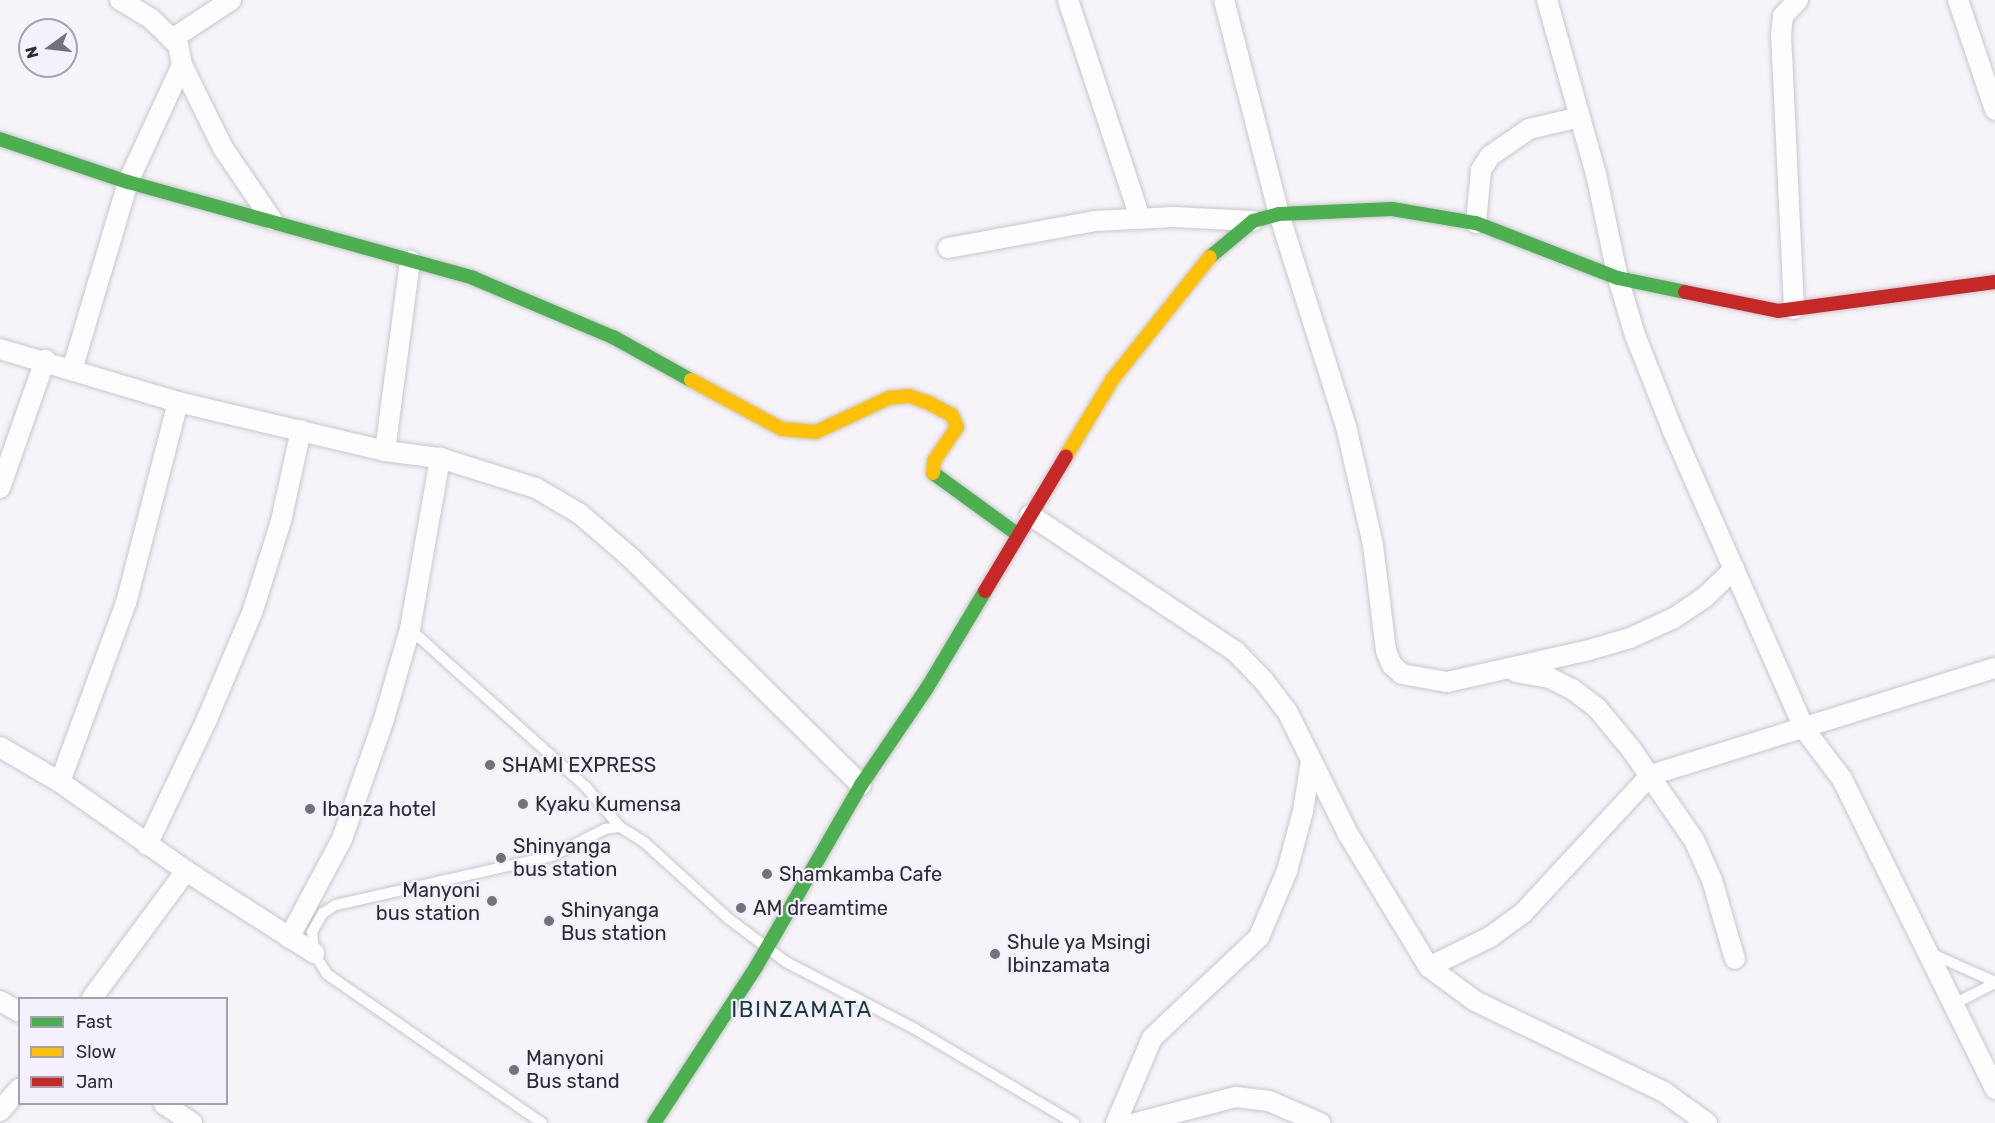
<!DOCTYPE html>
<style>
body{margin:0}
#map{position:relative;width:1995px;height:1123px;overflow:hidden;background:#f6f4f9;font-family:Rubik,sans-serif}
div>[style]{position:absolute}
.roads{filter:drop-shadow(0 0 2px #c9c6ce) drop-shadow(0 0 2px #c9c6ce)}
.lane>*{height:10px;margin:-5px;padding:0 5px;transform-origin:5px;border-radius:5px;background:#fefdfe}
.street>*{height:20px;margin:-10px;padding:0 10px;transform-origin:10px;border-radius:10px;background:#fefdfe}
.fast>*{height:14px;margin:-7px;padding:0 7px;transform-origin:7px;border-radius:7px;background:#4caf50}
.slow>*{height:14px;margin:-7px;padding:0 7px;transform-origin:7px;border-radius:7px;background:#ffc107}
.jam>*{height:14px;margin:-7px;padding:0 7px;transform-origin:7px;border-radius:7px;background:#c62828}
.dots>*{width:16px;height:16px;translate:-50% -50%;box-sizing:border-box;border:3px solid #f5f1fc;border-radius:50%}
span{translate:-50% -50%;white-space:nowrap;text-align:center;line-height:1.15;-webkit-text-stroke:4.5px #f5f1fc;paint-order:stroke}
.poi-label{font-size:20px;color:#2e2b35}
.left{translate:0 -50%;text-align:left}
.right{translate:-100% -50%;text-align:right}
.quarter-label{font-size:22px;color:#193a40;letter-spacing:1.5px}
.legend{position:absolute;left:18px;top:997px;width:210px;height:108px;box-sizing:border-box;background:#f5f1fc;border:2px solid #a5a2ac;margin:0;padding:8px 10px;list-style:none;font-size:18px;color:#2e2b35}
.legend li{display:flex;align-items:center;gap:12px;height:30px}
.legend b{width:30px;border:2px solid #a5a2ac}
.north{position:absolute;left:18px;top:18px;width:60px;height:60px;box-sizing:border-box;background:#f5f1fc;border:2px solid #a5a2ac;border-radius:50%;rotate:255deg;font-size:16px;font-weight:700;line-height:24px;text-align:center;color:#2e2b35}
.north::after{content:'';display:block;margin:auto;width:21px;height:27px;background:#74717a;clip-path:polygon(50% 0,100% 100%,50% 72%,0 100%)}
</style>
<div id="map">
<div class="roads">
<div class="lane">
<div style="left:410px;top:629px;width:237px;rotate:41.9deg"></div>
<div style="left:586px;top:787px;width:52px;rotate:49.6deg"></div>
<div style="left:1930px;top:953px;width:71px;rotate:24deg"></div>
<div style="left:1952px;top:1005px;width:48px;rotate:-27.1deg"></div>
<div style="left:542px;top:1123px;width:262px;rotate:-145.3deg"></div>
<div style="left:327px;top:974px;width:25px;rotate:-122deg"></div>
<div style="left:314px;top:953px;width:21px;rotate:-95deg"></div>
<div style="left:312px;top:932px;width:22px;rotate:-60deg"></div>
<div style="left:323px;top:913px;width:15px;rotate:-32deg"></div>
<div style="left:336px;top:905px;width:221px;rotate:-12.8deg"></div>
<div style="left:552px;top:856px;width:59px;rotate:-27deg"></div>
<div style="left:605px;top:829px;width:15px;rotate:-8deg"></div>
<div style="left:620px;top:827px;width:28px;rotate:32deg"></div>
<div style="left:644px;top:842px;width:115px;rotate:42.2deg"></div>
<div style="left:729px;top:919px;width:71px;rotate:37deg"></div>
<div style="left:786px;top:962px;width:145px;rotate:27.4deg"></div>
<div style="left:915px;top:1029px;width:185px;rotate:30.6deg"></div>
</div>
<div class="street">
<div style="left:1068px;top:0;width:230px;rotate:71.7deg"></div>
<div style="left:1224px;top:0;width:221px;rotate:75.6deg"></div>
<div style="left:1279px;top:214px;width:222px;rotate:72.5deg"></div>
<div style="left:1346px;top:426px;width:122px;rotate:77.2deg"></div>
<div style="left:1373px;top:545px;width:107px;rotate:83deg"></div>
<div style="left:1386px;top:651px;width:15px;rotate:67deg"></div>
<div style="left:1392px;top:665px;width:13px;rotate:42deg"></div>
<div style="left:1402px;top:674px;width:46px;rotate:10.1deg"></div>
<div style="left:1447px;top:682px;width:146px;rotate:-12.7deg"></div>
<div style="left:1589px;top:650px;width:43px;rotate:-16.3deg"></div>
<div style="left:1630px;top:638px;width:48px;rotate:-24.4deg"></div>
<div style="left:1674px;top:618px;width:36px;rotate:-34deg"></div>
<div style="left:1704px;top:598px;width:42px;rotate:-44deg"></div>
<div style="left:1547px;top:0;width:181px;rotate:74.3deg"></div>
<div style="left:1596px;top:174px;width:106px;rotate:78.1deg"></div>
<div style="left:1618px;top:278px;width:59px;rotate:73.4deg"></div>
<div style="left:1635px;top:335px;width:103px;rotate:68.4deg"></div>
<div style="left:1673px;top:431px;width:327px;rotate:66.2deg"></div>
<div style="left:1805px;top:730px;width:61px;rotate:52.9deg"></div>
<div style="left:1842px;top:779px;width:346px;rotate:63.7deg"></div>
<div style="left:1958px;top:0;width:116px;rotate:71.4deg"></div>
<div style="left:172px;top:39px;width:71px;rotate:-33.5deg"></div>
<div style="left:182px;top:65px;width:93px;rotate:63.7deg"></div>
<div style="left:223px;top:148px;width:87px;rotate:55.8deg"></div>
<div style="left:1476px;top:223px;width:53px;rotate:-84.6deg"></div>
<div style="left:1481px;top:170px;width:17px;rotate:-57deg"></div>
<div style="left:1490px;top:156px;width:47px;rotate:-34.7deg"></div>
<div style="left:1529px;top:129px;width:52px;rotate:-13.2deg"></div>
<div style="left:948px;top:248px;width:149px;rotate:-10.4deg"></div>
<div style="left:1095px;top:221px;width:79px;rotate:-2.9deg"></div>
<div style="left:1174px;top:217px;width:79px;rotate:2.9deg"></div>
<div style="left:1794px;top:309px;width:274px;rotate:-92.7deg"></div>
<div style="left:1781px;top:35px;width:19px;rotate:-84deg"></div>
<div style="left:1783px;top:16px;width:22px;rotate:-47deg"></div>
<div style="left:0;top:349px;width:186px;rotate:16.6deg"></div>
<div style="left:178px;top:402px;width:213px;rotate:13.3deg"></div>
<div style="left:385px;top:451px;width:55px;rotate:7.3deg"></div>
<div style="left:440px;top:458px;width:101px;rotate:17.4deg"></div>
<div style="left:536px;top:488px;width:51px;rotate:30.6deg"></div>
<div style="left:580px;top:514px;width:67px;rotate:40.8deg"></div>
<div style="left:631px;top:558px;width:323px;rotate:44.6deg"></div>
<div style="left:72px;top:370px;width:196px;rotate:-73.4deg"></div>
<div style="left:128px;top:182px;width:129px;rotate:-65.2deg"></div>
<div style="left:182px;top:65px;width:20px;rotate:-101deg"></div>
<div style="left:178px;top:45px;width:8px;rotate:-135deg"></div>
<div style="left:172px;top:39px;width:30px;rotate:-136deg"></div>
<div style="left:150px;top:18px;width:35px;rotate:-149deg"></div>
<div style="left:385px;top:451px;width:192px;rotate:-82.5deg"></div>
<div style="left:0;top:488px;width:136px;rotate:-70.6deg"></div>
<div style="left:1030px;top:515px;width:247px;rotate:33.6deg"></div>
<div style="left:1236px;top:652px;width:40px;rotate:46deg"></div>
<div style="left:1264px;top:681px;width:38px;rotate:53deg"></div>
<div style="left:1287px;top:711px;width:137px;rotate:63.6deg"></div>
<div style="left:1348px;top:834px;width:156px;rotate:58.7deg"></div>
<div style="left:1429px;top:967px;width:57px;rotate:36.5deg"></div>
<div style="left:1475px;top:1001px;width:210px;rotate:25.7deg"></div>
<div style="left:1664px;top:1092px;width:53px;rotate:35.8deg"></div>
<div style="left:1516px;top:672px;width:35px;rotate:10deg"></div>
<div style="left:1550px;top:678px;width:25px;rotate:27deg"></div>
<div style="left:1572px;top:689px;width:31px;rotate:37deg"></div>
<div style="left:1597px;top:708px;width:53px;rotate:50.3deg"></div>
<div style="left:1631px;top:749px;width:111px;rotate:55.3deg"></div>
<div style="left:1694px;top:840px;width:44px;rotate:65.8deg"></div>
<div style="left:1712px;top:880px;width:82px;rotate:73.8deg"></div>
<div style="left:0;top:747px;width:69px;rotate:30.3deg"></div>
<div style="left:60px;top:782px;width:154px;rotate:35.2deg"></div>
<div style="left:186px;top:871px;width:152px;rotate:32.6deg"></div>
<div style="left:60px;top:782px;width:191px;rotate:-69.8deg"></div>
<div style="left:126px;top:603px;width:208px;rotate:-75.5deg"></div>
<div style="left:147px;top:845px;width:140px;rotate:-64.5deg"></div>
<div style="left:207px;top:719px;width:118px;rotate:-67.1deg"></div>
<div style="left:253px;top:610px;width:93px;rotate:-72.5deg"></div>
<div style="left:281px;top:521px;width:93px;rotate:-77.6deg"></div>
<div style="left:289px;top:938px;width:112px;rotate:-61.8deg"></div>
<div style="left:342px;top:839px;width:127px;rotate:-70.7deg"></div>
<div style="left:384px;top:719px;width:94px;rotate:-73.9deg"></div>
<div style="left:410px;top:629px;width:174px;rotate:-80deg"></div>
<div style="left:1429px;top:967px;width:68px;rotate:-26.2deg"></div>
<div style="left:1490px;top:937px;width:41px;rotate:-36deg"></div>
<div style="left:1523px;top:913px;width:188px;rotate:-47.2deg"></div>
<div style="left:1651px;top:775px;width:360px;rotate:-17.3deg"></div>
<div style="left:92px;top:998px;width:158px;rotate:-53.5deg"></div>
<div style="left:0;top:1001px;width:23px;rotate:29deg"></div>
<div style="left:164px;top:1104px;width:34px;rotate:34deg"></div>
<div style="left:0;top:1111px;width:30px;rotate:-49deg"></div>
<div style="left:1116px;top:1123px;width:92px;rotate:-67deg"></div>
<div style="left:1152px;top:1038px;width:147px;rotate:-43.3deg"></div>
<div style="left:1259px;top:937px;width:72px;rotate:-67deg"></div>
<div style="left:1287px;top:871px;width:62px;rotate:-75.1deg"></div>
<div style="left:1303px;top:811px;width:51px;rotate:-80.9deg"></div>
<div style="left:1136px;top:1123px;width:103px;rotate:-14.6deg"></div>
<div style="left:1236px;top:1097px;width:33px;rotate:7deg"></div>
<div style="left:1269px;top:1101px;width:56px;rotate:23.3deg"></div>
</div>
<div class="fast">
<div style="left:0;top:139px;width:135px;rotate:18.6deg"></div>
<div style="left:128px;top:182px;width:358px;rotate:15.5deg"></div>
<div style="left:473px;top:278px;width:152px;rotate:22.9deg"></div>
<div style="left:613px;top:337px;width:89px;rotate:28.9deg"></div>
<div style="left:1210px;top:257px;width:56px;rotate:-39.9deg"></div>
<div style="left:1253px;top:221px;width:27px;rotate:-15deg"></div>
<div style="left:1279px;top:214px;width:113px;rotate:-2.5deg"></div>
<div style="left:1392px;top:209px;width:85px;rotate:9.5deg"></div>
<div style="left:1476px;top:223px;width:152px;rotate:21.2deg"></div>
<div style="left:1618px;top:278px;width:68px;rotate:11.8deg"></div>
<div style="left:933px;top:473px;width:104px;rotate:36deg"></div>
<div style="left:654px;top:1123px;width:186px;rotate:-56.8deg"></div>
<div style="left:756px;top:967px;width:210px;rotate:-60deg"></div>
<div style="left:861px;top:785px;width:117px;rotate:-55.8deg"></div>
<div style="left:927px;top:688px;width:113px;rotate:-59.1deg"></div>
</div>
<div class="slow">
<div style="left:691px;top:380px;width:103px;rotate:28.3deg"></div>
<div style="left:782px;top:429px;width:34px;rotate:5deg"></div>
<div style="left:816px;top:432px;width:81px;rotate:-25deg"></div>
<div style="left:889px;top:398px;width:20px;rotate:-6deg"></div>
<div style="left:909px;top:396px;width:21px;rotate:19deg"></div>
<div style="left:929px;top:403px;width:26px;rotate:28deg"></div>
<div style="left:952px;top:415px;width:13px;rotate:67deg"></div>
<div style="left:957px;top:427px;width:41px;rotate:124.1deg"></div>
<div style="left:934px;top:461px;width:12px;rotate:95deg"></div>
<div style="left:1066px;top:456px;width:89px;rotate:-58.8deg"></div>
<div style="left:1112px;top:380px;width:157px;rotate:-51.5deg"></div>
</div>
<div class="jam">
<div style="left:1685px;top:292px;width:95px;rotate:11.5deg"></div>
<div style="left:1778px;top:311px;width:219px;rotate:-7.6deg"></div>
<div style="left:985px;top:591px;width:157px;rotate:-59deg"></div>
</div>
</div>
<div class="dots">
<div style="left:490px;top:765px;background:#74717a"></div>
<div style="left:523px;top:804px;background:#74717a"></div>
<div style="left:310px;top:809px;background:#74717a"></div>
<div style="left:501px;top:858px;background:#74717a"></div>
<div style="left:767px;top:874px;background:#74717a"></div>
<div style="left:492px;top:901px;background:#74717a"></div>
<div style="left:741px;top:908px;background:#74717a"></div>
<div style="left:549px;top:921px;background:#74717a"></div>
<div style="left:995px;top:954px;background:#74717a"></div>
<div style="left:514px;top:1070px;background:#74717a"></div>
</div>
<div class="poi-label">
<span class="left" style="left:502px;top:765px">SHAMI EXPRESS</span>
<span class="left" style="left:535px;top:804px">Kyaku Kumensa</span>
<span class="left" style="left:322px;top:809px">Ibanza hotel</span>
<span class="left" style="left:513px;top:858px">Shinyanga<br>bus station</span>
<span class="left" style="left:779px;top:874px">Shamkamba Cafe</span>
<span class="right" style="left:480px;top:902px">Manyoni<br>bus station</span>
<span class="left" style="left:753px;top:908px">AM dreamtime</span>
<span class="left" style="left:561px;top:922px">Shinyanga<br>Bus station</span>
<span class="left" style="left:1007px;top:954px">Shule ya Msingi<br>Ibinzamata</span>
<span class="left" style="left:526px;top:1070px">Manyoni<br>Bus stand</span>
</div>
<div class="quarter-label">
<span style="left:802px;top:1010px">IBINZAMATA</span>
</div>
<ul class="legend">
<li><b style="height:8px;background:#4caf50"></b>Fast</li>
<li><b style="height:8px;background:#ffc107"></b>Slow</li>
<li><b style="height:8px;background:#c62828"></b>Jam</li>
</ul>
<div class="north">N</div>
</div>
